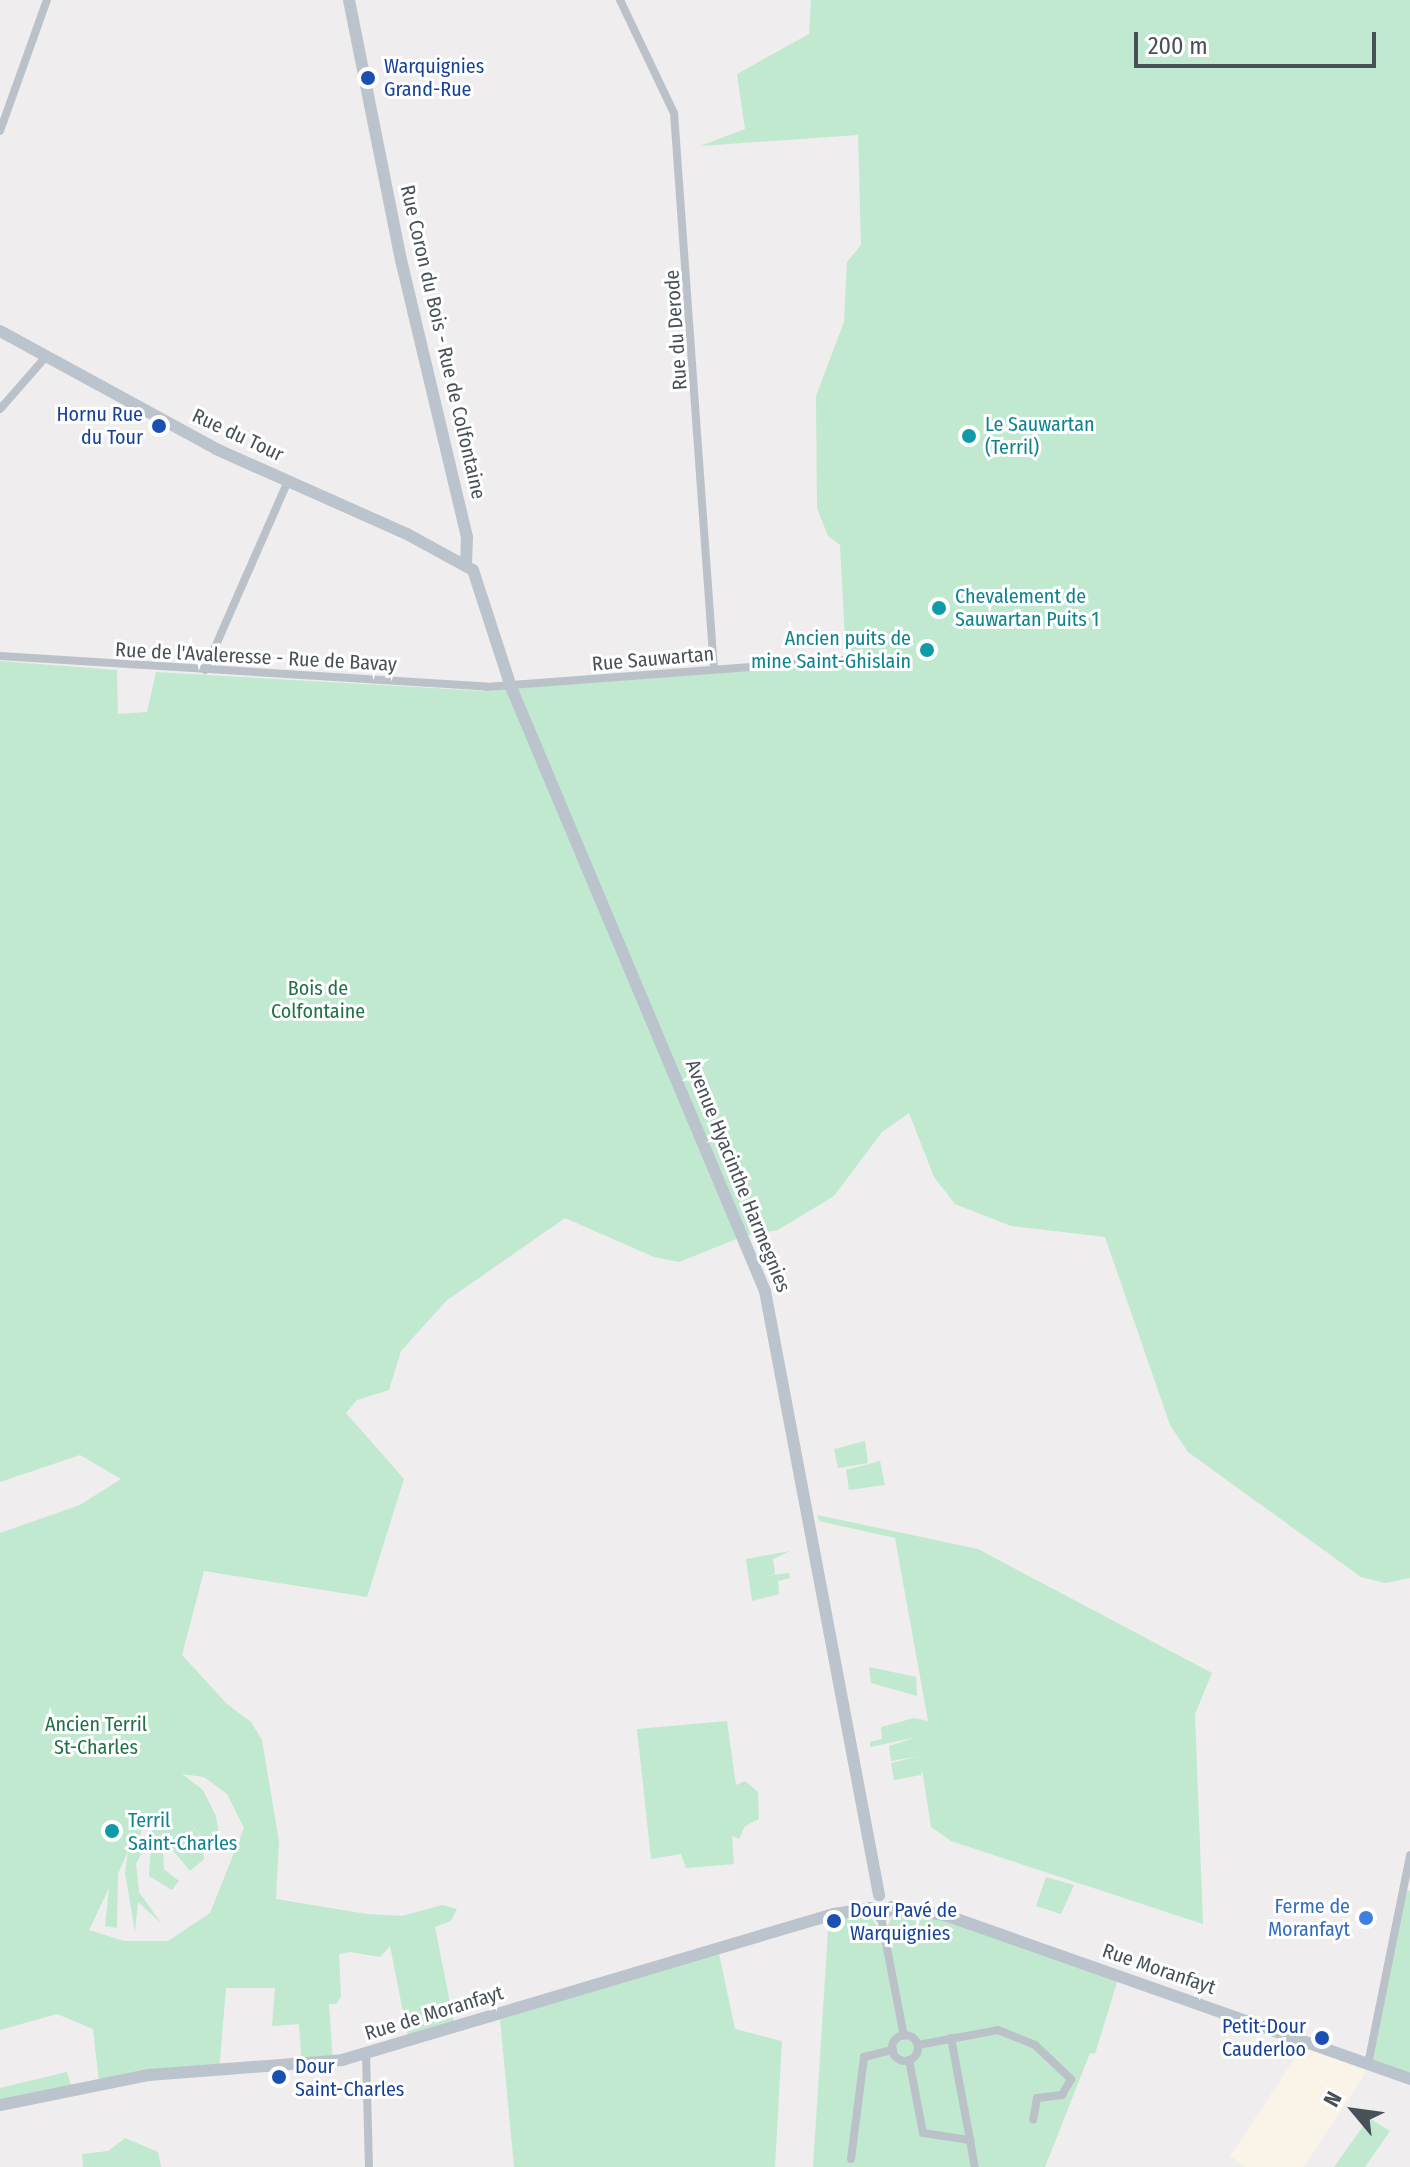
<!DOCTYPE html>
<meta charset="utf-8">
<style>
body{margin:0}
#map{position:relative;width:1410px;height:2167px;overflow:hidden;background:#efeded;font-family:"Fira Sans Condensed",sans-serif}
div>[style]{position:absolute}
.commercial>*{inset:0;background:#f9f4e7}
.green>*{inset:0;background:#c0e9cf}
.street>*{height:8px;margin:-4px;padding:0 4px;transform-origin:4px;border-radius:4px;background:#bac1c8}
.street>.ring{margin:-4px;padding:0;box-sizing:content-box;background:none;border:8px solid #bac1c8;border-radius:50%}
.secondary>*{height:12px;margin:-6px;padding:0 6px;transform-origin:6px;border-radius:6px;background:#bbc4cd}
.dots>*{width:22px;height:22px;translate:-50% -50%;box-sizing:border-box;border:4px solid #fff;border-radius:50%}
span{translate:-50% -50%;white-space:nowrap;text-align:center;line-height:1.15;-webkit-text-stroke:6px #fff;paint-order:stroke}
.transit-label{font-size:20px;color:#164399}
.left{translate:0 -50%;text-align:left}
.right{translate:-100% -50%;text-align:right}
.street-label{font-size:20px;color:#485058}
.culture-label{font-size:20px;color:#0d838f}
.park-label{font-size:20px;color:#217048}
.shop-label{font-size:20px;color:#366cbe}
.north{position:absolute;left:1314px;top:2071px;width:80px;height:80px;-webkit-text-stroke:6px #fff;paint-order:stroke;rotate:299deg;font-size:22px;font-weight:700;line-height:32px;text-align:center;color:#485058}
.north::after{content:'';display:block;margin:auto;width:28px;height:36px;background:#485058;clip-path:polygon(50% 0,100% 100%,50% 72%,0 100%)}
.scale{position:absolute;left:1134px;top:32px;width:242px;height:36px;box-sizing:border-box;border:4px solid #485058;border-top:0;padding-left:10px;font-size:24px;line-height:28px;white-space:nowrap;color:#485058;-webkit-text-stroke:6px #fff;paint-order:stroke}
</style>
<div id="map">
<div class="commercial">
<div style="clip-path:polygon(1306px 2041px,1368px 2064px,1363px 2077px,1304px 2167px,1245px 2167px,1230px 2156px)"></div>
</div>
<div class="green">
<div style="clip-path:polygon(evenodd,811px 0,1410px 0,1410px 1578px,1385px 1583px,1361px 1577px,1188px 1452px,1170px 1425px,1105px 1237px,1011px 1226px,955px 1204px,934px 1177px,909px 1113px,882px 1132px,834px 1196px,778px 1230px,744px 1236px,679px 1262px,654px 1257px,565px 1218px,446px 1301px,401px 1351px,389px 1390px,357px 1400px,346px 1413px,404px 1479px,367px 1597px,204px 1571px,182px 1655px,227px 1704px,251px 1722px,262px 1740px,279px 1841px,276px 1899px,367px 1914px,402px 1916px,442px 1905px,457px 1909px,451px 1921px,435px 1927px,455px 2028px,409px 2042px,390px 1946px,380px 1957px,350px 1952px,339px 1954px,341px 1997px,336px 2004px,329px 2004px,333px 2062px,302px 2067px,299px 2024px,272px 2026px,275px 1988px,226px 1988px,219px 2072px,99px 2083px,93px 2029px,57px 2014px,0 2030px,0 1533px,80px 1505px,121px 1479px,80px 1455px,0 1482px,0 661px,117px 670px,118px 714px,147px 712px,156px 672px,485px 691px,846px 660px,840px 545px,828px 536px,817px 508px,816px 396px,844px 322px,847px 262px,861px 245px,858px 135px,700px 146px,745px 129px,737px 74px,809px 34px,811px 0,182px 1774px,204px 1777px,227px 1794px,244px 1828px,210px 1913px,168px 1941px,124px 1941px,89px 1930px,109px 1888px,105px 1926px,117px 1928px,118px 1874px,128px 1851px,125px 1873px,135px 1932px,138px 1902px,161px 1923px,139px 1892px,136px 1864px,149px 1839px,140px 1836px,143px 1823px,153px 1815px,149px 1876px,172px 1890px,179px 1881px,164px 1869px,162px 1837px,190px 1871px,204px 1859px,201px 1837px,192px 1825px,211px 1848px,221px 1848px,216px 1816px,203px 1790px,182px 1774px)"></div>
<div style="clip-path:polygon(865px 1441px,868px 1463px,838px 1468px,834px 1449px)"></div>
<div style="clip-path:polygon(880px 1461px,885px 1485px,849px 1490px,846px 1470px)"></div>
<div style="clip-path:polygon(817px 1515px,978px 1549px,1212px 1673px,1195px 1714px,1203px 1924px,951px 1841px,931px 1827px,922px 1769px,921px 1775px,894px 1780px,891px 1763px,920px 1756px,891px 1761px,889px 1746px,917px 1737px,870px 1747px,870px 1742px,882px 1739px,881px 1727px,914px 1718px,928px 1721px,895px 1538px,819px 1521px)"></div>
<div style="clip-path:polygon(790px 1551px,773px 1559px,775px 1574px,766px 1576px,789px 1573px,790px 1578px,778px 1581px,779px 1594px,752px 1601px,746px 1559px)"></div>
<div style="clip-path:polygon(869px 1667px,916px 1677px,917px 1696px,871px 1683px)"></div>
<div style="clip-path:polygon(727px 1721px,736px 1785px,745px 1781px,758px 1792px,759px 1819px,745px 1826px,739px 1839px,732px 1836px,734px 1864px,686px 1868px,681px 1854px,651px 1859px,637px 1729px)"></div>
<div style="clip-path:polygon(1046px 1877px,1074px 1885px,1061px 1914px,1036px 1906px)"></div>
<div style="clip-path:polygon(1403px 1889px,1410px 1891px,1410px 2079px,1368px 2064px)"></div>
<div style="clip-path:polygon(865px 1909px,878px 1928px,887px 1927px,895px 1911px,909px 1909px,1119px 1976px,1095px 2054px,1090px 2053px,1045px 2167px,813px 2167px,829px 1915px)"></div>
<div style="clip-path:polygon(718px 1949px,735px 2029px,782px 2041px,775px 2167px,514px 2167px,500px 2019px)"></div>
<div style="clip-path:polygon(67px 2072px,72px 2089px,0 2105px,0 2088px)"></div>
<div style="clip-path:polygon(1369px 2118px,1390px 2131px,1365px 2167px,1334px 2167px)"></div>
<div style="clip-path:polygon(125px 2138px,158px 2152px,161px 2167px,83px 2167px,82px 2154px,108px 2151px)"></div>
</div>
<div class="street">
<div style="left:620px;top:0;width:125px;rotate:64.5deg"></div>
<div style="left:674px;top:113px;width:558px;rotate:85.89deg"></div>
<div style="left:0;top:131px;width:139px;rotate:-70.3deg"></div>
<div style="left:0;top:409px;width:67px;rotate:-48.7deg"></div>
<div style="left:0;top:656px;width:487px;rotate:3.6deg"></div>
<div style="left:486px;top:687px;width:361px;rotate:-4.3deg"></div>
<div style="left:205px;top:670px;width:206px;rotate:-66.3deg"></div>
<div style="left:881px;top:1917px;width:121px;rotate:79.1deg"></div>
<div class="ring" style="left:892px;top:2035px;width:18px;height:18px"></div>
<div style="left:951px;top:2038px;width:104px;rotate:79.4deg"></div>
<div style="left:918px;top:2045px;width:81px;rotate:-10.6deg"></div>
<div style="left:998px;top:2030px;width:40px;rotate:22deg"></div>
<div style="left:1035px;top:2045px;width:50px;rotate:43.4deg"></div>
<div style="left:1071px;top:2079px;width:18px;rotate:119deg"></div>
<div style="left:1062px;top:2095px;width:25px;rotate:173deg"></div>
<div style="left:1037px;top:2098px;width:22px;rotate:100deg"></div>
<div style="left:366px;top:2054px;width:113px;rotate:88.5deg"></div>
<div style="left:909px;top:2060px;width:74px;rotate:79.1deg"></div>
<div style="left:923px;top:2133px;width:48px;rotate:8.5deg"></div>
<div style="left:970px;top:2140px;width:27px;rotate:80deg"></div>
<div style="left:1368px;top:2064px;width:213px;rotate:-78.6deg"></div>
<div style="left:851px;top:2159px;width:103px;rotate:-82.7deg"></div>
<div style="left:864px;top:2057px;width:30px;rotate:-14deg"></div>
</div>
<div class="secondary">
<div style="left:349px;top:0;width:265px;rotate:78.7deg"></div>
<div style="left:401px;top:260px;width:285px;rotate:76.6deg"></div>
<div style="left:467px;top:537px;width:26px;rotate:92deg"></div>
<div style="left:0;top:331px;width:246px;rotate:28.6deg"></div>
<div style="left:216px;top:449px;width:209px;rotate:24deg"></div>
<div style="left:407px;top:534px;width:75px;rotate:28.6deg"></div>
<div style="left:473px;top:570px;width:123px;rotate:72deg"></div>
<div style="left:511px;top:687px;width:655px;rotate:67.19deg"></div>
<div style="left:765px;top:1291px;width:615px;rotate:79.31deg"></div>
<div style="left:892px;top:1907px;width:54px;rotate:8.6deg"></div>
<div style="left:945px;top:1915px;width:493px;rotate:19.4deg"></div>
<div style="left:870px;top:1908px;width:14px;rotate:39deg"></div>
<div style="left:881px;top:1917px;width:15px;rotate:-42deg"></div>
<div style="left:0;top:2105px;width:152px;rotate:-11.4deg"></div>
<div style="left:149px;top:2075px;width:194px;rotate:-4.4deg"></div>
<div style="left:342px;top:2060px;width:513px;rotate:-16.53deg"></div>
<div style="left:834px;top:1914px;width:36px;rotate:-9deg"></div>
</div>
<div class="dots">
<div style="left:368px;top:78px;background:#1a4fb4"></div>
<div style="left:159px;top:426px;background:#1a4fb4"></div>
<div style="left:969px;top:436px;background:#0f9aa8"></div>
<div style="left:939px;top:608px;background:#0f9aa8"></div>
<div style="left:927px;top:650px;background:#0f9aa8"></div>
<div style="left:112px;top:1831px;background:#0f9aa8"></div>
<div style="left:1366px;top:1918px;background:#3f7fe0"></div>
<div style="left:834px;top:1921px;background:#1a4fb4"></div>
<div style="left:1322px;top:2038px;background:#1a4fb4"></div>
<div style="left:279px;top:2077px;background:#1a4fb4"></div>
</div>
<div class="transit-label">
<span class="left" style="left:384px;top:78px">Warquignies<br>Grand-Rue</span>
<span class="right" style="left:143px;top:426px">Hornu Rue<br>du Tour</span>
<span class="left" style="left:850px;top:1922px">Dour Pavé de<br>Warquignies</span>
<span class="right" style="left:1306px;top:2038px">Petit-Dour<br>Cauderloo</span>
<span class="left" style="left:295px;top:2078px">Dour<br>Saint-Charles</span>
</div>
<div class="street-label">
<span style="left:676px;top:330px;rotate:-94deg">Rue du Derode</span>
<span style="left:443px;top:342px;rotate:77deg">Rue Coron du Bois - Rue de Colfontaine</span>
<span style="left:238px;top:435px;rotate:25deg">Rue du Tour</span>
<span style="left:256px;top:657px;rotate:3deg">Rue de l'Avaleresse - Rue de Bavay</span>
<span style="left:653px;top:659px;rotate:-5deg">Rue Sauwartan</span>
<span style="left:738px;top:1176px;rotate:68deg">Avenue Hyacinthe Harmegnies</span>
<span style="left:1159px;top:1969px;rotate:19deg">Rue Moranfayt</span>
<span style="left:434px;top:2013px;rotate:-17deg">Rue de Moranfayt</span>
</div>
<div class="culture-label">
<span class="left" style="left:985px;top:436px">Le Sauwartan<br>(Terril)</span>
<span class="left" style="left:955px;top:608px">Chevalement de<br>Sauwartan Puits 1</span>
<span class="right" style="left:911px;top:650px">Ancien puits de<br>mine Saint-Ghislain</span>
<span class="left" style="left:128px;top:1832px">Terril<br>Saint-Charles</span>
</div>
<div class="park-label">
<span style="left:318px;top:1000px">Bois de<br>Colfontaine</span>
<span style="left:96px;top:1736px">Ancien Terril<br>St-Charles</span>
</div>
<div class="shop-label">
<span class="right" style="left:1350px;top:1918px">Ferme de<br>Moranfayt</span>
</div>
<div class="north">N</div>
<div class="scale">200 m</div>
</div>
